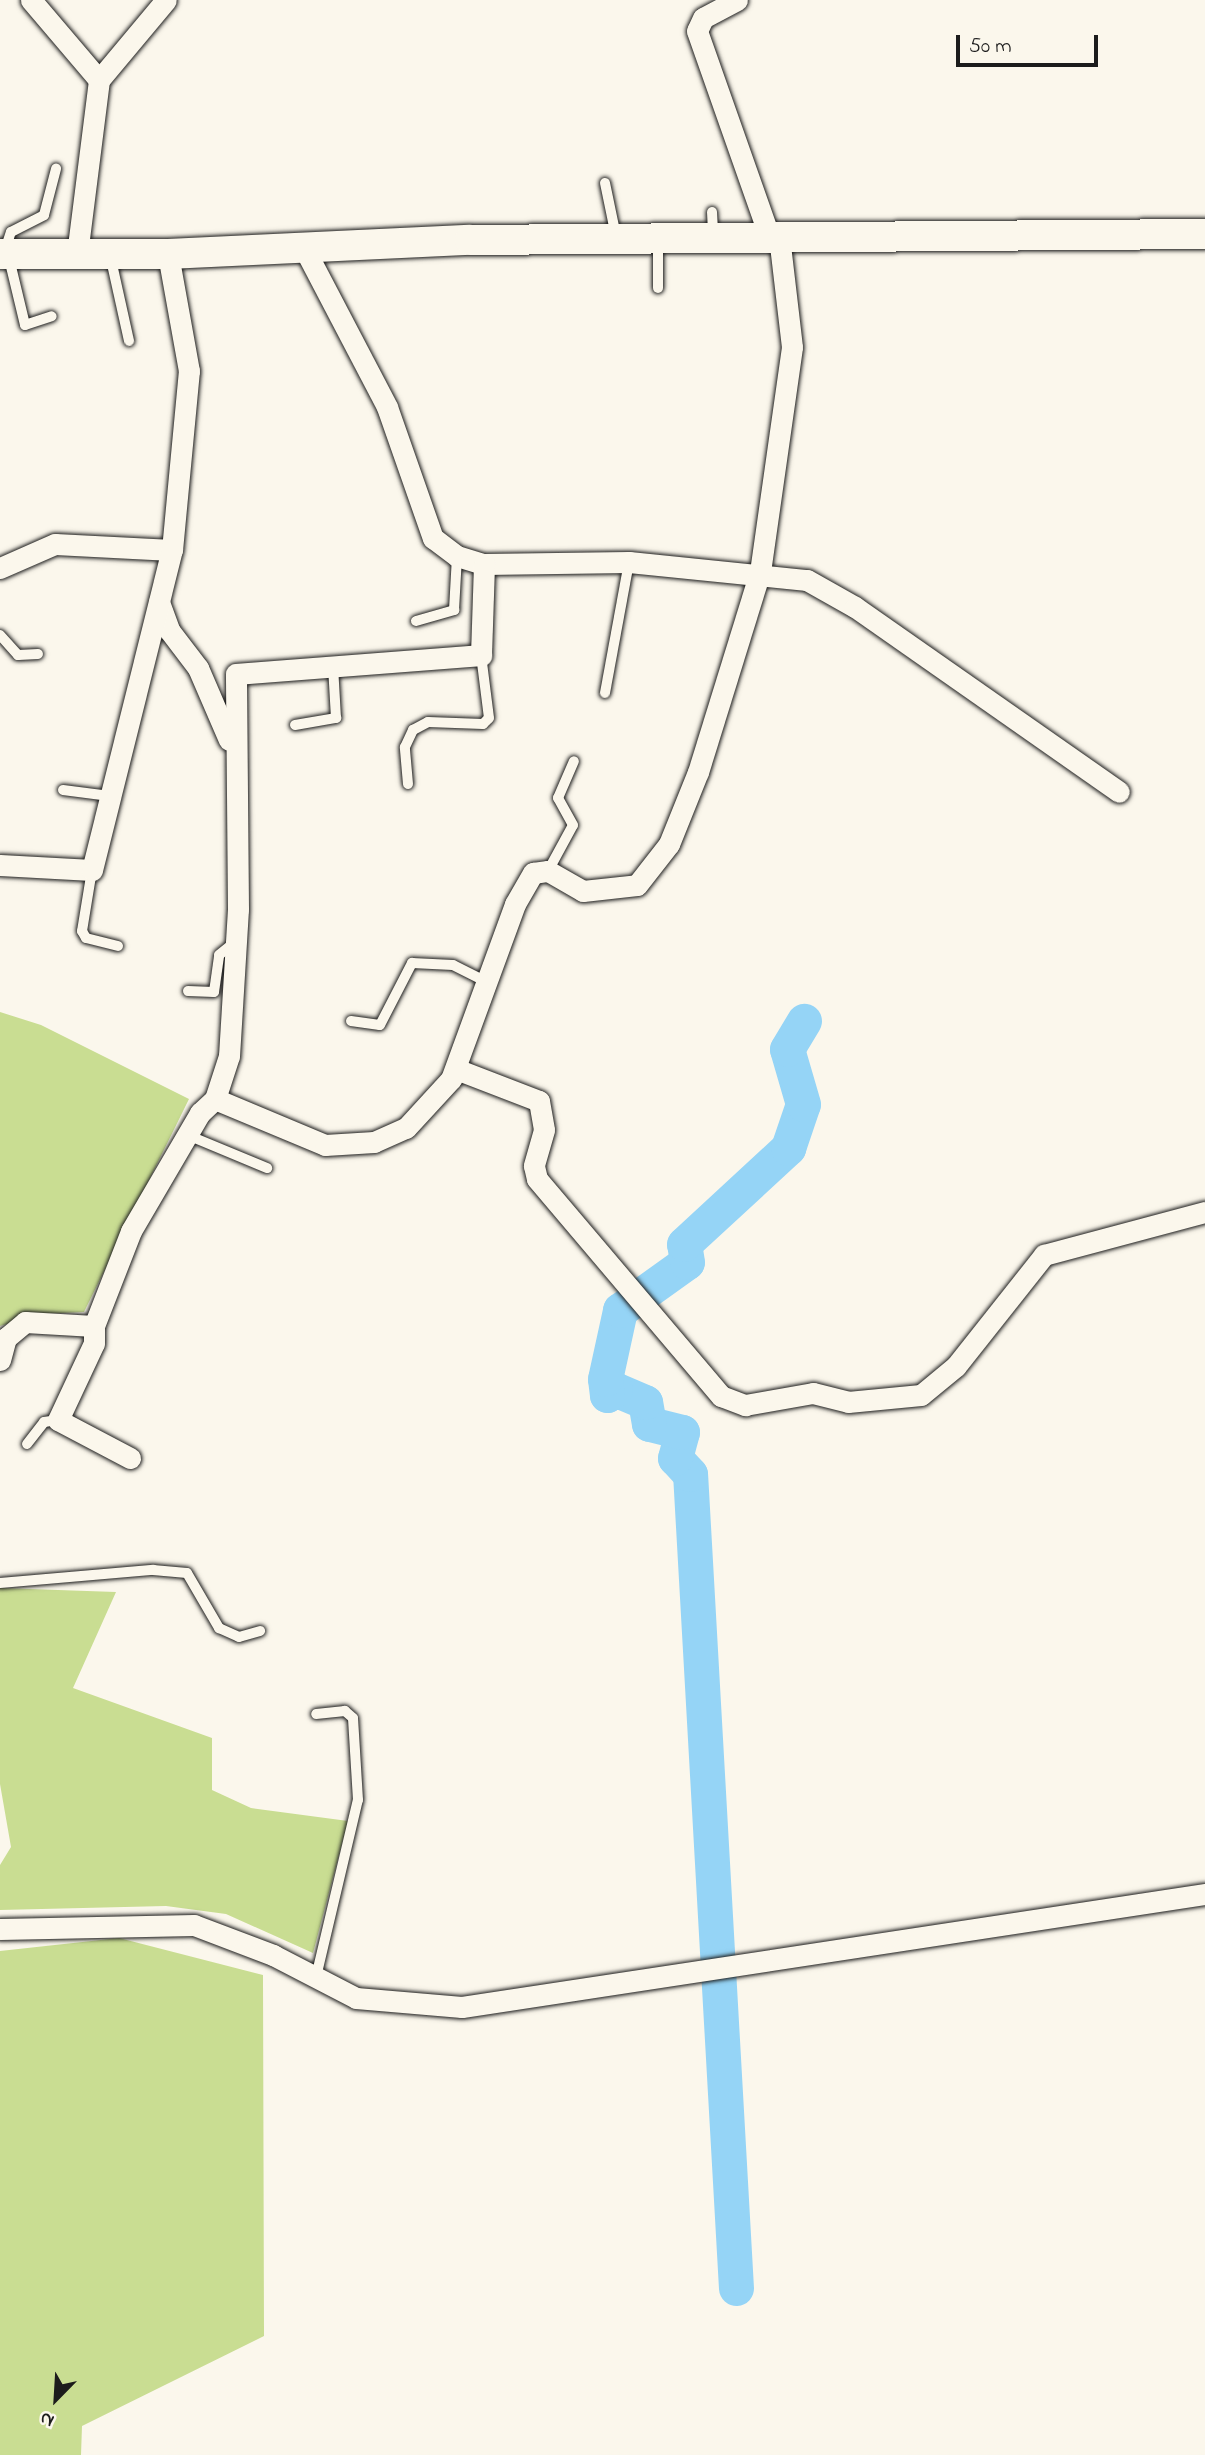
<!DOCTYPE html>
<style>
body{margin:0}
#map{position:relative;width:1205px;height:2455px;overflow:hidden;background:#fbf7ec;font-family:"Indie Flower",sans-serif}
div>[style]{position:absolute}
.green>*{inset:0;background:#c9dd92}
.river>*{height:35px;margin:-17.5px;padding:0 17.5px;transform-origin:17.5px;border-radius:17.5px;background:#95d4f6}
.roads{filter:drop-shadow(0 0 2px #1c1c1c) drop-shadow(0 0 2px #1c1c1c)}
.lane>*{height:10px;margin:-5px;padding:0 5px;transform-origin:5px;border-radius:5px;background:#fbf7ec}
.street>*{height:21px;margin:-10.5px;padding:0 10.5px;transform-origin:10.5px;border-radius:10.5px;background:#fbf7ec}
.secondary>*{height:30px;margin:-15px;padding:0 15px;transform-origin:15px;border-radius:15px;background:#fbf7ec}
span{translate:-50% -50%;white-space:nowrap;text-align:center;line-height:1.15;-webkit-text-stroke:6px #fbf7ec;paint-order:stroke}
.north{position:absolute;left:21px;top:2364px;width:70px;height:70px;-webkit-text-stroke:5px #fbf7ec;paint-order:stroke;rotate:204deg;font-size:19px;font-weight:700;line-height:28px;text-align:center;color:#1c1c1c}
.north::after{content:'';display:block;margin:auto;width:24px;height:32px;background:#1c1c1c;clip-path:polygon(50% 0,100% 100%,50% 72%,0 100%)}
.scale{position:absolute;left:956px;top:35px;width:142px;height:32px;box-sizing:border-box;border:4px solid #1c1c1c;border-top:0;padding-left:9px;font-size:21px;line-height:24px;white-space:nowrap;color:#1c1c1c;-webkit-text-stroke:5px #fbf7ec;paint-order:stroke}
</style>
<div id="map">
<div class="green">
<div style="clip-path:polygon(0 1012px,41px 1025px,189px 1099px,84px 1312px,41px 1314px,0 1326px)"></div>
<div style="clip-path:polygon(0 1588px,116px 1592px,73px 1688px,212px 1738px,212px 1790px,251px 1808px,348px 1821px,313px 1953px,226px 1914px,166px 1906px,0 1910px,0 1865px,11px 1847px,0 1784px)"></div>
<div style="clip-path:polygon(119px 1938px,263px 1975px,264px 2336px,82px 2426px,81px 2455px,0 2455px,0 1951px)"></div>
</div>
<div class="river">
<div style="left:736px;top:2288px;width:815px;rotate:-93.23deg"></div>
<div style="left:690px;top:1474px;width:22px;rotate:-133deg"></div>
<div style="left:675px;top:1458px;width:27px;rotate:-75deg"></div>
<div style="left:682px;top:1432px;width:34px;rotate:-166deg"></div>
<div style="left:649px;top:1424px;width:22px;rotate:-100deg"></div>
<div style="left:645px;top:1402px;width:33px;rotate:-157deg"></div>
<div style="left:615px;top:1389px;width:10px;rotate:143deg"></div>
<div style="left:607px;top:1395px;width:16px;rotate:-97deg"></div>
<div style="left:605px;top:1379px;width:71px;rotate:-77.7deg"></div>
<div style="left:620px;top:1310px;width:82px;rotate:-35.6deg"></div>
<div style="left:687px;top:1262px;width:18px;rotate:-99deg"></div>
<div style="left:684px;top:1244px;width:142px;rotate:-42.7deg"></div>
<div style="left:788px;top:1148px;width:46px;rotate:-71.2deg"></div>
<div style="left:803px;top:1104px;width:57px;rotate:-106.2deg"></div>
<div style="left:787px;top:1049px;width:33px;rotate:-59deg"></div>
</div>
<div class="roads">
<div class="lane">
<div style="left:605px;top:183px;width:54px;rotate:78.3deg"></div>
<div style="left:712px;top:212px;width:22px;rotate:87deg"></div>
<div style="left:5px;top:250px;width:19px;rotate:-72deg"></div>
<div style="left:11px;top:232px;width:37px;rotate:-27deg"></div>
<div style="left:44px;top:215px;width:48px;rotate:-75.4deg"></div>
<div style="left:8px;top:254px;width:73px;rotate:76.5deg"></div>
<div style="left:25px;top:325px;width:28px;rotate:-18deg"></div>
<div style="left:110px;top:255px;width:88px;rotate:77.5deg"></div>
<div style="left:658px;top:288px;width:47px;rotate:-90deg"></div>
<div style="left:416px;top:621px;width:40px;rotate:-16deg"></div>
<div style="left:454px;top:610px;width:54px;rotate:-86.8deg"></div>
<div style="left:0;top:635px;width:27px;rotate:48deg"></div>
<div style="left:18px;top:655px;width:20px;rotate:-3deg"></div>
<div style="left:605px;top:693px;width:133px;rotate:-79.6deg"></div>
<div style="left:295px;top:725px;width:42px;rotate:-9.7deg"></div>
<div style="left:336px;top:718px;width:52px;rotate:-93.3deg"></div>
<div style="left:408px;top:784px;width:37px;rotate:-95deg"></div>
<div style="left:405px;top:747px;width:19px;rotate:-65deg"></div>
<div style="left:413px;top:730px;width:17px;rotate:-28deg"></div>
<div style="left:428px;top:722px;width:55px;rotate:2.1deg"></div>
<div style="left:483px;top:724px;width:8px;rotate:-45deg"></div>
<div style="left:489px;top:718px;width:64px;rotate:-97.2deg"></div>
<div style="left:63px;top:790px;width:47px;rotate:7.3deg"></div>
<div style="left:92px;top:870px;width:62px;rotate:99.3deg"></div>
<div style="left:82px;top:931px;width:8px;rotate:60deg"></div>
<div style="left:86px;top:938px;width:33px;rotate:14deg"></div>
<div style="left:548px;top:871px;width:52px;rotate:-61.5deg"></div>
<div style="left:573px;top:825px;width:31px;rotate:-119deg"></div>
<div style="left:558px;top:798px;width:40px;rotate:-66.6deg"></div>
<div style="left:188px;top:991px;width:26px;rotate:2deg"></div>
<div style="left:214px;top:992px;width:37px;rotate:-82deg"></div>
<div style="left:219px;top:955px;width:22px;rotate:-39deg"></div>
<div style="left:351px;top:1021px;width:29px;rotate:8deg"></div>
<div style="left:380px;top:1025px;width:70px;rotate:-62.7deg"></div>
<div style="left:412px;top:963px;width:41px;rotate:2.8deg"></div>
<div style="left:453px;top:965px;width:40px;rotate:26.6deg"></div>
<div style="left:185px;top:1134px;width:89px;rotate:22.5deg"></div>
<div style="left:27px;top:1444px;width:28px;rotate:-52deg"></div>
<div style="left:44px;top:1422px;width:14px;rotate:-8deg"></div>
<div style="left:0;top:1583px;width:154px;rotate:-4.9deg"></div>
<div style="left:153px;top:1570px;width:34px;rotate:5deg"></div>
<div style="left:187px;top:1573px;width:64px;rotate:59.8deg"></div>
<div style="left:219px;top:1628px;width:22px;rotate:24deg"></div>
<div style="left:239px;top:1637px;width:22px;rotate:-16deg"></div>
<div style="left:316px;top:1977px;width:182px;rotate:-76.7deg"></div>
<div style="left:358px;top:1800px;width:82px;rotate:-93.5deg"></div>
<div style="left:353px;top:1718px;width:11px;rotate:-139deg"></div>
<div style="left:345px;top:1711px;width:29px;rotate:174deg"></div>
</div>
<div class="street">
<div style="left:31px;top:0;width:105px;rotate:49.6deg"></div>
<div style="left:99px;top:80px;width:176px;rotate:97.2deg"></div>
<div style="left:737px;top:0;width:38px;rotate:152deg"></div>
<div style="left:703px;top:18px;width:14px;rotate:115deg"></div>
<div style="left:697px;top:31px;width:217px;rotate:70.6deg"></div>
<div style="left:99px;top:80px;width:104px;rotate:-50.1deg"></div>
<div style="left:305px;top:250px;width:177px;rotate:62.4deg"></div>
<div style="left:387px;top:407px;width:139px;rotate:70.7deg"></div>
<div style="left:433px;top:538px;width:30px;rotate:37deg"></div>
<div style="left:457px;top:556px;width:28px;rotate:17deg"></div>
<div style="left:484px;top:564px;width:145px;rotate:-0.8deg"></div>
<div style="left:629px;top:562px;width:179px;rotate:5.8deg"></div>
<div style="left:807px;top:580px;width:55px;rotate:29.4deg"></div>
<div style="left:855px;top:607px;width:322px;rotate:35deg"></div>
<div style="left:0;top:568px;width:60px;rotate:-23.6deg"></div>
<div style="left:55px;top:544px;width:117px;rotate:2.9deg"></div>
<div style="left:159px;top:602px;width:30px;rotate:70deg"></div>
<div style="left:169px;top:630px;width:48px;rotate:52.7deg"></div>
<div style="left:198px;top:668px;width:78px;rotate:66.7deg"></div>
<div style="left:0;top:865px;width:92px;rotate:3.1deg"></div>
<div style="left:92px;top:870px;width:330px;rotate:-76deg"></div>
<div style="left:172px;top:550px;width:180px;rotate:-84.6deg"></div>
<div style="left:189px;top:371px;width:119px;rotate:-100.2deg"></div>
<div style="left:456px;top:1069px;width:89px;rotate:21.1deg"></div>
<div style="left:539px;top:1101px;width:29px;rotate:80deg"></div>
<div style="left:544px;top:1130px;width:37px;rotate:106deg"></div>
<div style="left:534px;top:1166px;width:13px;rotate:77deg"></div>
<div style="left:537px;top:1179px;width:285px;rotate:49.7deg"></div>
<div style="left:721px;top:1396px;width:26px;rotate:21deg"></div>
<div style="left:745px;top:1405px;width:69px;rotate:-10deg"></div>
<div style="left:813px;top:1393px;width:36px;rotate:14deg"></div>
<div style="left:848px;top:1402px;width:73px;rotate:-5.5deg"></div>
<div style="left:921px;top:1395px;width:45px;rotate:-39.6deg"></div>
<div style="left:956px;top:1366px;width:142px;rotate:-51.6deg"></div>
<div style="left:1044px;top:1255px;width:167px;rotate:-15deg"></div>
<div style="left:215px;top:1099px;width:45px;rotate:-72deg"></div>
<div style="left:229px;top:1056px;width:147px;rotate:-86.5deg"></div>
<div style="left:238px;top:909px;width:235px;rotate:-90.5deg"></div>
<div style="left:236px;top:674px;width:246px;rotate:-4.4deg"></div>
<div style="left:481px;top:655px;width:91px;rotate:-88.1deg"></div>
<div style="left:0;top:1360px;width:23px;rotate:-75deg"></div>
<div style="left:6px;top:1338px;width:25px;rotate:-40deg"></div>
<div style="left:25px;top:1322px;width:69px;rotate:3.3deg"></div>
<div style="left:130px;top:1458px;width:81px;rotate:-152.2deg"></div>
<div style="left:58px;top:1420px;width:85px;rotate:-64.9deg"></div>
<div style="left:94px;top:1343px;width:17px;rotate:-90deg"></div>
<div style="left:94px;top:1326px;width:102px;rotate:-68.7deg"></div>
<div style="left:131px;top:1231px;width:137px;rotate:-59.7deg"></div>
<div style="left:200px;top:1113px;width:21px;rotate:-43deg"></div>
<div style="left:215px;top:1099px;width:119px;rotate:22.7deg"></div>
<div style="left:325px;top:1145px;width:49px;rotate:-3.5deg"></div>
<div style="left:374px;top:1142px;width:35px;rotate:-24deg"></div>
<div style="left:406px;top:1128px;width:67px;rotate:-47.4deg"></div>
<div style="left:451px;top:1079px;width:186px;rotate:-69.9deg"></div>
<div style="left:515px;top:904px;width:36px;rotate:-60deg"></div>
<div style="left:533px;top:873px;width:15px;rotate:-8deg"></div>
<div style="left:548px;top:871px;width:40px;rotate:29.7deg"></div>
<div style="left:583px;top:891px;width:54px;rotate:-6.3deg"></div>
<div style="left:637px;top:885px;width:52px;rotate:-52deg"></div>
<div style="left:669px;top:844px;width:78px;rotate:-68.1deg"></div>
<div style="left:698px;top:772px;width:209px;rotate:-72.8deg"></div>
<div style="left:760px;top:572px;width:227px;rotate:-81.9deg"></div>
<div style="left:792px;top:347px;width:112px;rotate:-96.7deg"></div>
<div style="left:0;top:1929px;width:194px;rotate:-1.2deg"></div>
<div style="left:194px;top:1925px;width:85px;rotate:20.8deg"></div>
<div style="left:273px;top:1955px;width:93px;rotate:27.4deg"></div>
<div style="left:356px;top:1998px;width:106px;rotate:4.9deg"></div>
<div style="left:462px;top:2007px;width:752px;rotate:-8.65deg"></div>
</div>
<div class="secondary">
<div style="left:0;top:254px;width:168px"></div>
<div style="left:168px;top:254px;width:302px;rotate:-2.7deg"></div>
<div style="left:470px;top:240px;width:735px;rotate:-0.47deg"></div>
</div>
</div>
<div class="north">N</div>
<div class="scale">50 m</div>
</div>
